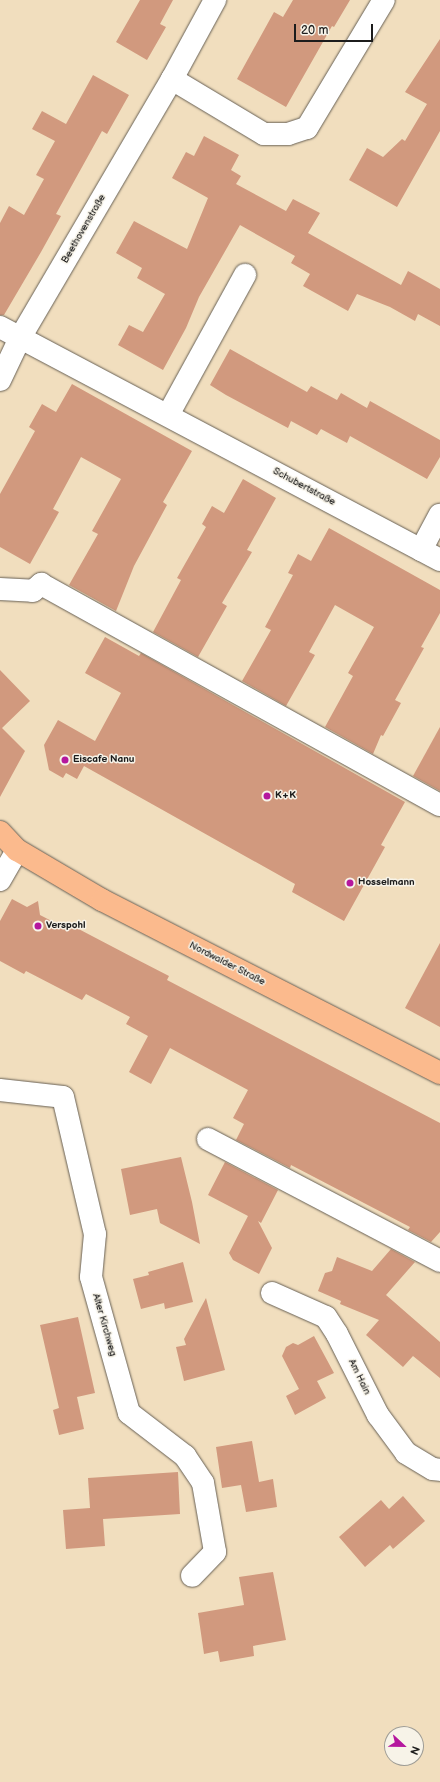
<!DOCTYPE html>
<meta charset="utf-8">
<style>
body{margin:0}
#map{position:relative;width:440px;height:1782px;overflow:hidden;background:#f1debe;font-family:"Balsamiq Sans",sans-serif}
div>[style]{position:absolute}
.building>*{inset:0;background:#d1997e}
.roads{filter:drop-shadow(0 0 1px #676055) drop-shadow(0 0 1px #676055)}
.minor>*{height:22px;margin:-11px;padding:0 11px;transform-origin:11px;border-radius:11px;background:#fff}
.major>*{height:22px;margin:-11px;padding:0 11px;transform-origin:11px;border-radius:11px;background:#fbba8d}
.dots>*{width:11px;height:11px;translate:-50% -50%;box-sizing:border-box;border:2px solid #f7f3e8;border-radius:50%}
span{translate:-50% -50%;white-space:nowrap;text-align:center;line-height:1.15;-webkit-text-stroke:3px #f7f3e8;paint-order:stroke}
.street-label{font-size:10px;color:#1c1c1c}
.poi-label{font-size:10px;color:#1c1c1c;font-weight:700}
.left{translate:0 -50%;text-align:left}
.north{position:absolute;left:384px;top:1726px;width:40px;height:40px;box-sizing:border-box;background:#f7f3e8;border:1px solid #9f9d96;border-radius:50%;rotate:112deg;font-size:11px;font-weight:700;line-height:16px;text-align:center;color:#1c1c1c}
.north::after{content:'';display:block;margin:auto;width:14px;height:18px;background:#b5179e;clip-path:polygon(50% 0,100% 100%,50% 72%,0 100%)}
.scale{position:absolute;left:294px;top:24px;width:79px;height:18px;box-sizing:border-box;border:2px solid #1c1c1c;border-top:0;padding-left:5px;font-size:12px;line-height:14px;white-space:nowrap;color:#1c1c1c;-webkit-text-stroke:3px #f7f3e8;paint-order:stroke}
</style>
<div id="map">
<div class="building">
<div style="clip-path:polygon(140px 0,173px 0,160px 24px,166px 27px,147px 60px,116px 42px)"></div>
<div style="clip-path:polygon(293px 0,350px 0,334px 27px,332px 26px,286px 107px,237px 79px,274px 12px,283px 17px)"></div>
<div style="clip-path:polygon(440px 39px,440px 131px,397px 207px,349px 180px,367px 148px,383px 157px,402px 139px,405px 141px,427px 104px,405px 92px)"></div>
<div style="clip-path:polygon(93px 75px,129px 95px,107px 134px,102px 131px,56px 214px,61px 216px,41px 252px,4px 315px,0 315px,0 223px,9px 206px,24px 215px,44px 179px,36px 175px,55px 141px,32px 129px,42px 111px,66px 124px)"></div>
<div style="clip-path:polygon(204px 136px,239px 155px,231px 170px,241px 176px,236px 184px,286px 211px,293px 199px,320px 213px,308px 233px,401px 285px,408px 271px,440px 289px,440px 326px,418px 314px,415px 321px,390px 307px,357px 294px,348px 311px,303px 286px,310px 274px,291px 263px,295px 256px,240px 225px,199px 297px,186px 328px,163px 370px,118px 345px,129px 325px,143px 332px,165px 294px,137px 278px,142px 268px,116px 253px,134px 221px,187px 249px,208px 198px,172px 178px,186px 152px,194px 156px)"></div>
<div style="clip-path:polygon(230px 349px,307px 392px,311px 386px,337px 400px,341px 393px,367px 408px,370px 401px,440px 440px,440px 457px,427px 479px,350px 436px,347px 443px,321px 429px,317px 435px,291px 421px,288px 428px,226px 395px,210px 385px)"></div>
<div style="clip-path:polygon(72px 384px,192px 451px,163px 502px,167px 505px,134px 566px,116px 611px,69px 585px,98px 534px,92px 531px,121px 479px,81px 457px,53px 509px,59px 512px,30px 564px,0 547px,0 494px,35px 431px,29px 427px,42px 404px,56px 412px)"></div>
<div style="clip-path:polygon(243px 479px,276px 498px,247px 550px,252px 552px,222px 603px,227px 606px,198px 657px,153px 632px,181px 580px,177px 578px,206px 527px,202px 524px,212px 506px,224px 513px)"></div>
<div style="clip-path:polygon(329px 528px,440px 590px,440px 613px,421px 647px,424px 648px,395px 700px,401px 703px,383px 736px,381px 735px,373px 754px,325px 727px,353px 676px,348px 673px,374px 627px,335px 605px,309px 652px,315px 655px,286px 706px,242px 681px,271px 630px,265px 627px,293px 575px,288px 573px,298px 554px,311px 561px)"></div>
<div style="clip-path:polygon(105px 637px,139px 656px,141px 653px,405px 802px,381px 845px,385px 847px,344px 921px,292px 892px,295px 884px,84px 766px,77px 779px,66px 773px,63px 778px,49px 770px,44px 745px,58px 720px,95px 741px,121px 693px,85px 673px)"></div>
<div style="clip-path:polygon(0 670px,30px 701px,2px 728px,25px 751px,0 797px)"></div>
<div style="clip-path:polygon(440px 727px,440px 791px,413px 776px)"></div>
<div style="clip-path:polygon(12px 899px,27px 907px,38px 901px,40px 915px,69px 930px,71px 925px,134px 958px,169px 976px,167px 980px,440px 1123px,440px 1232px,431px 1242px,408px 1230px,410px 1227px,291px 1165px,290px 1168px,236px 1140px,244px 1124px,233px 1118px,248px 1090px,170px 1048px,151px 1084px,129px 1072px,148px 1036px,126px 1024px,130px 1017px,86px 994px,82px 1000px,26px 971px,24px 974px,0 961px,0 921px)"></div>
<div style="clip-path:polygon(440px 943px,440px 1027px,405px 1008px)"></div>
<div style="clip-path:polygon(181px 1157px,192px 1202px,200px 1244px,160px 1223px,157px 1209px,130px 1215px,121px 1169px)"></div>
<div style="clip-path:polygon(225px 1162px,278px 1190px,261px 1223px,258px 1221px,272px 1248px,259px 1274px,233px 1260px,229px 1253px,248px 1216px,208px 1195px)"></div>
<div style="clip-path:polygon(391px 1249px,415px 1262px,386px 1295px,440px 1342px,440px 1378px,413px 1356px,403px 1367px,366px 1335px,379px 1320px,340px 1304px,341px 1301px,318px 1291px,325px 1273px,332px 1271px,337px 1257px,372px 1271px)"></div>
<div style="clip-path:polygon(183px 1262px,193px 1302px,165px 1309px,164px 1303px,141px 1309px,133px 1279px,149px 1275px,148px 1272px)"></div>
<div style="clip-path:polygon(206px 1298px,225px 1370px,184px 1381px,176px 1347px,186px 1345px,184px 1339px)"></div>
<div style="clip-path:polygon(78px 1317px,95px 1393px,77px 1397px,84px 1429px,59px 1435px,53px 1410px,59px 1408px,40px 1325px)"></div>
<div style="clip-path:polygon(314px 1336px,334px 1373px,317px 1381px,326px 1398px,295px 1415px,286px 1396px,299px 1389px,282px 1356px,286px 1347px,293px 1343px,298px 1345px)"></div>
<div style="clip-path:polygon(252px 1441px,259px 1482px,273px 1479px,277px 1507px,246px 1512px,241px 1485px,222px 1488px,216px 1447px)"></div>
<div style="clip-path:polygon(178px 1472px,180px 1514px,103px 1519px,105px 1546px,66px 1549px,63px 1510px,90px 1508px,88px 1478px)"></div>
<div style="clip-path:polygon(403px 1496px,425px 1521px,393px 1549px,390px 1545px,365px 1567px,339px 1537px,381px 1500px,389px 1509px)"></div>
<div style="clip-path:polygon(273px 1572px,286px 1640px,253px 1646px,254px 1656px,220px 1662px,218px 1651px,204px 1654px,198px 1613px,244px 1605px,239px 1577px)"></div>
</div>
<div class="roads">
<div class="minor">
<div style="left:172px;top:79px;width:107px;rotate:30.9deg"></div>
<div style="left:264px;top:134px;width:24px"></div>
<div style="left:288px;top:134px;width:20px;rotate:-18deg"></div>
<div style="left:307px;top:128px;width:149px;rotate:-59deg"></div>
<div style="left:0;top:327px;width:498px;rotate:27.9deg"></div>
<div style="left:0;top:380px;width:47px;rotate:-64.5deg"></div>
<div style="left:20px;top:338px;width:300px;rotate:-59.6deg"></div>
<div style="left:172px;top:79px;width:90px;rotate:-61.4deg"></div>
<div style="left:168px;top:415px;width:160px;rotate:-61.2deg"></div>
<div style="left:421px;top:550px;width:40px;rotate:-62deg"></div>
<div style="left:0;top:589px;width:33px;rotate:3deg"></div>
<div style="left:33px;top:591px;width:11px;rotate:-41deg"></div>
<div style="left:41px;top:584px;width:456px;rotate:29deg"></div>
<div style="left:0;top:880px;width:34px;rotate:-60deg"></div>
<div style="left:0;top:1090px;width:63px;rotate:6.3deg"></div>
<div style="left:63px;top:1097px;width:141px;rotate:76.9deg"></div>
<div style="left:95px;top:1234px;width:43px;rotate:95.3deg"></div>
<div style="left:91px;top:1277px;width:141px;rotate:74.4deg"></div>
<div style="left:129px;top:1413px;width:71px;rotate:37.5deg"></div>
<div style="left:185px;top:1456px;width:32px;rotate:56deg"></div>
<div style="left:203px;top:1483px;width:70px;rotate:80.1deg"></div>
<div style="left:215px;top:1552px;width:33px;rotate:134deg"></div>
<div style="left:208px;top:1139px;width:262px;rotate:27.7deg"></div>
<div style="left:272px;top:1293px;width:59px;rotate:24deg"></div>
<div style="left:326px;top:1317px;width:20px;rotate:57deg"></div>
<div style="left:337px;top:1334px;width:91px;rotate:63.2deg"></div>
<div style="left:378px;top:1415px;width:47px;rotate:53.6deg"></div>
<div style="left:406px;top:1453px;width:31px;rotate:31deg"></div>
<div style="left:433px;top:1469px;width:7px;rotate:8deg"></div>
</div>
<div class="major">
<div style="left:0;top:832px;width:25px;rotate:47deg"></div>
<div style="left:17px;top:850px;width:99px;rotate:30.5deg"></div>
<div style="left:102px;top:900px;width:380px;rotate:27.1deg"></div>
</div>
</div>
<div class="dots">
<div style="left:65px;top:760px;background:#b5179e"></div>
<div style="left:267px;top:796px;background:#b5179e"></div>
<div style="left:350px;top:883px;background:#b5179e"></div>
<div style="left:38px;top:926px;background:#b5179e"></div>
</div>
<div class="street-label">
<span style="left:84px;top:229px;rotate:-60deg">Beethovenstraße</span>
<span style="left:304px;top:487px;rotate:28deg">Schubertstraße</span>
<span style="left:227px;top:964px;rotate:27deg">Nordwalder Straße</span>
<span style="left:104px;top:1325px;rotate:74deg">Alter Kirchweg</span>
<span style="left:359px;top:1377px;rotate:64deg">Am Hain</span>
</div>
<div class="poi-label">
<span class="left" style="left:73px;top:760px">Eiscafe Nanu</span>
<span class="left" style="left:275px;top:796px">K+K</span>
<span class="left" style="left:358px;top:883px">Hosselmann</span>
<span class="left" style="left:46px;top:926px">Verspohl</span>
</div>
<div class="north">N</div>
<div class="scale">20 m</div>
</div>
